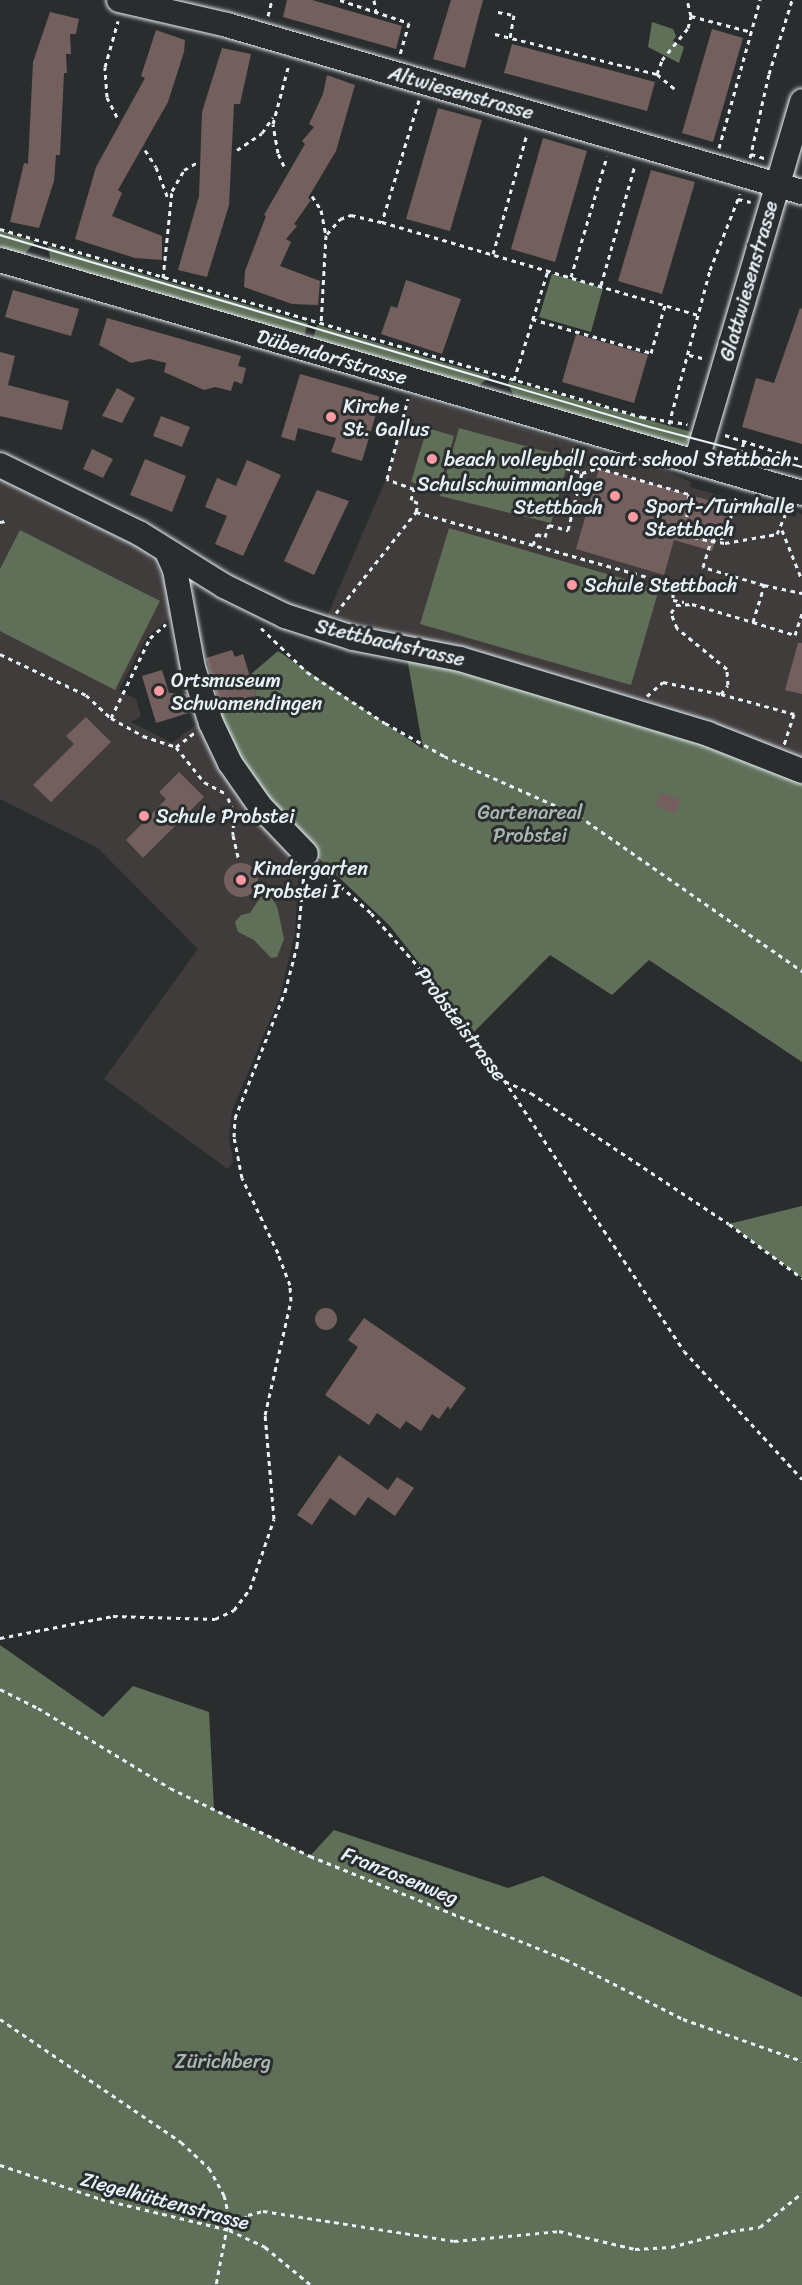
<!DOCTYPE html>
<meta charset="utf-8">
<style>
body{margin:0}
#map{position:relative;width:802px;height:2285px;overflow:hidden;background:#2a2d2e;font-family:Sriracha,sans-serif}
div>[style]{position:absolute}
.built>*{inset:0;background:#403c3c}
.green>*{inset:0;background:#606f57}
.building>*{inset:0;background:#73605e}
.round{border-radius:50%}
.path>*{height:3px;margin-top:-1.5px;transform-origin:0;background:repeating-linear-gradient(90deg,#e8f1f8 0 4.5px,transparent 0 9px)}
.roads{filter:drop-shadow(0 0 2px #e8f1f8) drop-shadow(0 0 2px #e8f1f8)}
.minor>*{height:24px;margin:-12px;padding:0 12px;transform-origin:12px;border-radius:12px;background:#2a2d2e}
.tram>*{height:1.5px;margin:-0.75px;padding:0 0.75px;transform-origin:0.75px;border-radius:0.75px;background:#e8f1f8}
.dots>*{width:16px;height:16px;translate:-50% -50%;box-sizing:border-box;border:3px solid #2a2d2e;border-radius:50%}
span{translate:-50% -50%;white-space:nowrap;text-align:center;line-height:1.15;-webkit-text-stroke:6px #2a2d2e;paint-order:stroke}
.street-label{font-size:20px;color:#e8f1f8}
.poi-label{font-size:20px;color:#e8f1f8}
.left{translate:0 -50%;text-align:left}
.right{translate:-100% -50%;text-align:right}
.park-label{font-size:20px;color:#abb6b0}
</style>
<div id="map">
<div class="built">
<div style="clip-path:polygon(411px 396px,667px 471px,691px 482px,690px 487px,795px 517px,797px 512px,802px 514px,802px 765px,325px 621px,386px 479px)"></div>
<div style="clip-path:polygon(0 477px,142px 548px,156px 565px,167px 587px,172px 616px,147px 637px,119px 690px,136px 699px,141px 716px,131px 722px,172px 743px,198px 723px,219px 765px,269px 832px,299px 865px,295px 933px,280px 996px,232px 1111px,229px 1137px,233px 1161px,228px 1169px,104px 1079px,198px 949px,98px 848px,0 799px)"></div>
</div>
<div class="green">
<div style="clip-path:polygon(652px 22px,673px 29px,676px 36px,673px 41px,684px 47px,679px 63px,648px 47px)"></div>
<div style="clip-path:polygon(0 230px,35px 242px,23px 256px,19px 255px,0 246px)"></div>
<div style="clip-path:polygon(48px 246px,308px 323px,303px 340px,51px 264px)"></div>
<div style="clip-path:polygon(552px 274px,603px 288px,591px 332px,539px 317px)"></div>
<div style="clip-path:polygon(317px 325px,489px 376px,490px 377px,475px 388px,313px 339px)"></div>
<div style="clip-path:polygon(508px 383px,509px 381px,695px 433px,683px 446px,515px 399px)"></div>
<div style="clip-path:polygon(427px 428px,454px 436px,438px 491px,411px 482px)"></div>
<div style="clip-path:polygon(459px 428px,569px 458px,551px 523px,440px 496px)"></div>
<div style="clip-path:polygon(449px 528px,659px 589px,631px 685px,420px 624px)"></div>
<div style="clip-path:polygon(20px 530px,160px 601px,115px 690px,0 631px,0 569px)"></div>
<div style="clip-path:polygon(278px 651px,423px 749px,406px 652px,707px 739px,802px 777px,802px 1062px,649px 960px,612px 995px,550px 955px,474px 1032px,389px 925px,309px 849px,261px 795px,214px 709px,256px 696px,250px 675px)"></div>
<div style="clip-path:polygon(269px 894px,277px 906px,284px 939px,277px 957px,271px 958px,254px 940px,238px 932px,235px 922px,241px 915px,250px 913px,262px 895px)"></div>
<div style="clip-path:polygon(802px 1206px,802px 1278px,729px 1224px)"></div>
<div style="clip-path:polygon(0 1645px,103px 1717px,133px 1686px,209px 1712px,214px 1809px,310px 1856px,334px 1830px,508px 1888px,543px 1876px,802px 1997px,802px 2285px,0 2285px)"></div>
</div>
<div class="building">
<div style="clip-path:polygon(287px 0,312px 0,402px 26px,396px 49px,283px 17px)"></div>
<div style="clip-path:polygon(451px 0,483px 0,465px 68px,433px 59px)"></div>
<div style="clip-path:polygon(50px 12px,79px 19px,76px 34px,70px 34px,71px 54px,66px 54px,67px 73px,64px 73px,60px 155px,56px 155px,54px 181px,39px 228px,10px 222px,24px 163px,28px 164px,33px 62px)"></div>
<div style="clip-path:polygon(712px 29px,743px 38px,713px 142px,682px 133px)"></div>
<div style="clip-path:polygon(156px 30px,185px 40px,184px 52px,168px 102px,118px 190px,122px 193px,112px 216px,162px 236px,162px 260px,135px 258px,75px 239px,96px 167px,145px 78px,141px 76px)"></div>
<div style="clip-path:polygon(512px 44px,655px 82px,647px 111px,504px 73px)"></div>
<div style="clip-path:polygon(222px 48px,251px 54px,240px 104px,234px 104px,229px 205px,207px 277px,178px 270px,199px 196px,202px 112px)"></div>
<div style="clip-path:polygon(327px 75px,355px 85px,336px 151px,308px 198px,311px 200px,294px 224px,297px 226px,286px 239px,291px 242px,280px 266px,320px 281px,318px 305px,292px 304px,244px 287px,245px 271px,266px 216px,264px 215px,305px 144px,302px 141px,314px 127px,309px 124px,323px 94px)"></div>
<div style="clip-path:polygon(438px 108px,482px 120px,450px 231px,406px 219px)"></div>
<div style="clip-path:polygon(543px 138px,587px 151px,555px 262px,511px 249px)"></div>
<div style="clip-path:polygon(651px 170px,695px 182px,662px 294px,618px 281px)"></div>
<div style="clip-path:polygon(406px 280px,461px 299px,442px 354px,381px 334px,391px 306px,397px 308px)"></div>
<div style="clip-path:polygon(13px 290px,79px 309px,71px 336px,5px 317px)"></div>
<div style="clip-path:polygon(800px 308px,802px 309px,802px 444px,742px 427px,756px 378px,774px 383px)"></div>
<div style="clip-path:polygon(107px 318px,241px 356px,238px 366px,246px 368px,242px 384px,234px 381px,231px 391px,215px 387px,204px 390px,164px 372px,166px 363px,150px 359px,131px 363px,99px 345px)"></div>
<div style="clip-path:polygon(576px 334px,648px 355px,634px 403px,562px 382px)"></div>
<div style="clip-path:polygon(0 352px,15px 356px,8px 385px,69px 401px,62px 430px,0 416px)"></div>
<div style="clip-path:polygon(300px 374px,381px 397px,362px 461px,331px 452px,336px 438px,298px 428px,295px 441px,281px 437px)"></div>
<div style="clip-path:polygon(117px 388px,135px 398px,122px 423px,102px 416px)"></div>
<div style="clip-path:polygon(161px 416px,190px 427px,182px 447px,153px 436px)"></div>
<div style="clip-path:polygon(92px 449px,113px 459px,103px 478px,83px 469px)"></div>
<div style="clip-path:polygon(145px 459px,186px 476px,172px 512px,130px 495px)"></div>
<div style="clip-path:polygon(247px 460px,281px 475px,243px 556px,215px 544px,227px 516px,205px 507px,217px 478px,236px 486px)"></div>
<div style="clip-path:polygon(599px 469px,718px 503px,715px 514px,728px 517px,724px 533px,718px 532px,712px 551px,674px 540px,664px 575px,576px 549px)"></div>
<div style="clip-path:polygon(317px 490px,349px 501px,314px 575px,284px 561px)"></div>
<div style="clip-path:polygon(798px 643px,802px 643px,802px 694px,785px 690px)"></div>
<div style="clip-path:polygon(232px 650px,235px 657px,243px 654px,256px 696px,219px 703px,206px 658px)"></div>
<div style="clip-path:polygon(162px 670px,169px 693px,187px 694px,192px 712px,156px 723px,142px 676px)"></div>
<div style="clip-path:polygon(86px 717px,111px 742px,51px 802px,33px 785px,74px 744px,66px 736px)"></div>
<div style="clip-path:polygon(179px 772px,204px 797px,143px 858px,126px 840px,166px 799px,159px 792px)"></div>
<div style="clip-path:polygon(660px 793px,680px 799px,676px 813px,656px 807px)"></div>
<div class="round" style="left:224px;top:863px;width:34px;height:34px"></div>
<div class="round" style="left:315px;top:1308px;width:22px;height:22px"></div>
<div style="clip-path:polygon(364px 1318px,466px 1388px,450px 1410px,448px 1406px,439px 1419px,432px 1414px,421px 1431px,406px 1421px,400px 1429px,377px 1413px,369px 1425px,325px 1395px,358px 1347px,348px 1340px)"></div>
<div style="clip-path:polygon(339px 1455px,388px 1490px,397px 1477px,414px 1488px,395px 1516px,368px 1497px,355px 1516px,330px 1498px,312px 1525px,297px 1515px)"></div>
</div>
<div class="path">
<div style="left:340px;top:0;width:73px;rotate:18.4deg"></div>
<div style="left:409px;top:23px;width:33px;rotate:106deg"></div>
<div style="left:374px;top:0;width:12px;rotate:81deg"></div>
<div style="left:498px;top:12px;width:16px;rotate:11deg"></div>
<div style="left:514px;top:15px;width:23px;rotate:100deg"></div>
<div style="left:268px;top:16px;width:16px;rotate:-76deg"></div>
<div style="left:691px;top:16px;width:63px;rotate:14.7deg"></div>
<div style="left:495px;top:34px;width:167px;rotate:13.9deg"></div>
<div style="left:657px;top:74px;width:25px;rotate:40deg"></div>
<div style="left:657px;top:74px;width:15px;rotate:-70deg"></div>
<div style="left:662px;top:60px;width:41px;rotate:-50.9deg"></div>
<div style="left:688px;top:28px;width:12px;rotate:-76deg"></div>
<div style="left:691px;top:16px;width:16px;rotate:-104deg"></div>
<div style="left:419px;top:100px;width:127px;rotate:106.9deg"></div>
<div style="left:382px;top:222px;width:330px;rotate:16.4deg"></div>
<div style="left:117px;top:117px;width:22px;rotate:-117deg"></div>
<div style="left:107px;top:97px;width:30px;rotate:-94deg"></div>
<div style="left:105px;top:67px;width:48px;rotate:-74.2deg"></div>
<div style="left:719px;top:148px;width:154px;rotate:-74.5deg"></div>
<div style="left:145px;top:150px;width:20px;rotate:57deg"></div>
<div style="left:156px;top:167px;width:34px;rotate:69deg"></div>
<div style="left:237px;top:150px;width:30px;rotate:-34deg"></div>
<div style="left:262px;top:133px;width:19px;rotate:-55deg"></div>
<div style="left:751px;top:154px;width:14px;rotate:17deg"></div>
<div style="left:750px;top:158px;width:86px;rotate:-77.3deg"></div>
<div style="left:769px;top:74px;width:77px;rotate:-72.7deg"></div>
<div style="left:284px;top:166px;width:14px;rotate:-115deg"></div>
<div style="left:278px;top:153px;width:29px;rotate:-100deg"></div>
<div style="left:273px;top:124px;width:62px;rotate:-75.1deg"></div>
<div style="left:312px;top:196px;width:17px;rotate:57deg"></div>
<div style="left:321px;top:210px;width:25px;rotate:79deg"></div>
<div style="left:326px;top:235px;width:89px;rotate:93.2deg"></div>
<div style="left:738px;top:199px;width:13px;rotate:13deg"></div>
<div style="left:0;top:229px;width:669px;rotate:16.32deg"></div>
<div style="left:642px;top:417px;width:46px;rotate:8.8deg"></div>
<div style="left:327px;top:234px;width:20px;rotate:-49deg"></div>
<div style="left:340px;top:219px;width:12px;rotate:-20deg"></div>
<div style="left:351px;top:215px;width:32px;rotate:13deg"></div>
<div style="left:493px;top:254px;width:125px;rotate:-74.2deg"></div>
<div style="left:571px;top:277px;width:126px;rotate:-73.4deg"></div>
<div style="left:163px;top:278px;width:87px;rotate:-84.1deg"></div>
<div style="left:172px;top:191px;width:24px;rotate:-60deg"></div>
<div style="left:184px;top:170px;width:14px;rotate:-30deg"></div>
<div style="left:601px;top:285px;width:125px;rotate:-74.2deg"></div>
<div style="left:532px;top:319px;width:124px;rotate:15.9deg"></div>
<div style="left:651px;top:353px;width:50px;rotate:-73.7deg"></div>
<div style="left:689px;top:355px;width:17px;rotate:13deg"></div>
<div style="left:514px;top:380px;width:115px;rotate:-72.8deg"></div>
<div style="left:669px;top:424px;width:159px;rotate:-75.1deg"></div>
<div style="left:710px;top:270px;width:82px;rotate:-68.5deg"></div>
<div style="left:725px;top:435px;width:81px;rotate:18deg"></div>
<div style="left:574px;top:448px;width:12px;rotate:104deg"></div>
<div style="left:571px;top:460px;width:123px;rotate:16.1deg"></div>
<div style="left:689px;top:494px;width:41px;rotate:95.6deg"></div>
<div style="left:685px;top:535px;width:27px;rotate:13deg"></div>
<div style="left:711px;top:541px;width:15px;rotate:-16deg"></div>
<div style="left:725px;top:537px;width:44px;rotate:-74.1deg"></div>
<div style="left:740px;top:455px;width:14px;rotate:-73deg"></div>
<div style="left:566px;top:468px;width:17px;rotate:17deg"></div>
<div style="left:416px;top:512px;width:267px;rotate:15.7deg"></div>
<div style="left:673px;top:584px;width:16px;rotate:90deg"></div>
<div style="left:673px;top:600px;width:11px;rotate:10deg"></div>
<div style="left:0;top:522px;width:6px;rotate:-9deg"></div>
<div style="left:782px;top:530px;width:54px;rotate:68.2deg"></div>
<div style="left:533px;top:545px;width:12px;rotate:-70deg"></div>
<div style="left:537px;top:534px;width:9px;rotate:21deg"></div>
<div style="left:545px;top:537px;width:13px;rotate:-72deg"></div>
<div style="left:549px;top:525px;width:20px;rotate:15deg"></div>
<div style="left:568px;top:530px;width:59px;rotate:-76.2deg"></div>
<div style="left:582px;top:473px;width:17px;rotate:-17deg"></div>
<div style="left:764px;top:585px;width:39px;rotate:12deg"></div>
<div style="left:336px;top:613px;width:129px;rotate:-51.6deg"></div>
<div style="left:416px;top:512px;width:9px;rotate:-77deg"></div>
<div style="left:418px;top:503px;width:8px;rotate:-157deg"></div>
<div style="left:411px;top:500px;width:11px;rotate:-75deg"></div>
<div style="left:414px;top:489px;width:29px;rotate:-160deg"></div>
<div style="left:387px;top:479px;width:83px;rotate:-75.3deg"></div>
<div style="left:753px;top:622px;width:44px;rotate:17.2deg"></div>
<div style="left:795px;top:635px;width:23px;rotate:-72deg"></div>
<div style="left:261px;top:628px;width:64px;rotate:43.7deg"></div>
<div style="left:307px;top:672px;width:93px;rotate:33.2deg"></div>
<div style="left:385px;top:723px;width:68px;rotate:29.2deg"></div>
<div style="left:444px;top:756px;width:148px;rotate:24deg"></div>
<div style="left:579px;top:816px;width:272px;rotate:34.8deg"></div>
<div style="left:0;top:654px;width:95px;rotate:25.5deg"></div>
<div style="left:86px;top:695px;width:34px;rotate:43deg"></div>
<div style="left:111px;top:718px;width:37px;rotate:29deg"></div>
<div style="left:143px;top:736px;width:35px;rotate:18deg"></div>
<div style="left:176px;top:747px;width:23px;rotate:-38deg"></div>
<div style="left:721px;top:694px;width:76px;rotate:15.3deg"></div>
<div style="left:794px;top:714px;width:33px;rotate:108deg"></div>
<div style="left:647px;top:696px;width:21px;rotate:-41deg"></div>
<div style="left:663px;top:682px;width:59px;rotate:11.7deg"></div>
<div style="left:721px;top:694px;width:11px;rotate:-52deg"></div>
<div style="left:728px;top:685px;width:16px;rotate:-94deg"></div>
<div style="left:727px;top:669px;width:65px;rotate:-140.6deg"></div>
<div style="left:677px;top:628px;width:16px;rotate:-112deg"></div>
<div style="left:671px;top:613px;width:9px;rotate:-58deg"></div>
<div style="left:676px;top:605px;width:16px;rotate:-4deg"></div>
<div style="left:692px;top:604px;width:64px;rotate:16.4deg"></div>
<div style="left:753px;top:622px;width:39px;rotate:-73deg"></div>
<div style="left:764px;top:585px;width:64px;rotate:-163.6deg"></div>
<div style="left:703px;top:567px;width:27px;rotate:-73deg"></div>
<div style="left:711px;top:541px;width:14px;rotate:8deg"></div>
<div style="left:725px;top:543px;width:53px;rotate:-9.8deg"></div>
<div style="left:777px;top:534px;width:28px;rotate:-67deg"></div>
<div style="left:111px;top:718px;width:89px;rotate:-64deg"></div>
<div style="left:150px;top:638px;width:21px;rotate:-41deg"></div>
<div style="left:176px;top:747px;width:45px;rotate:51.3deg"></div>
<div style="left:204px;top:782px;width:26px;rotate:28deg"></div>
<div style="left:228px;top:798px;width:17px;rotate:69deg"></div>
<div style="left:234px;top:814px;width:21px;rotate:93deg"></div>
<div style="left:233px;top:835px;width:26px;rotate:77deg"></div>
<div style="left:320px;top:868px;width:68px;rotate:41.4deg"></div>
<div style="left:371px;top:913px;width:79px;rotate:48.6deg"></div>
<div style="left:423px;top:972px;width:135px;rotate:53.1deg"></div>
<div style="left:504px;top:1080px;width:325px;rotate:56.4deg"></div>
<div style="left:684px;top:1351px;width:174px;rotate:47.3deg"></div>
<div style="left:505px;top:1081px;width:29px;rotate:25deg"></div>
<div style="left:531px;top:1093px;width:237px;rotate:33.5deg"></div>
<div style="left:729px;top:1224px;width:91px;rotate:36.5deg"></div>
<div style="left:0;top:1638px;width:115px;rotate:-11deg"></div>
<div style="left:113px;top:1616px;width:102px;rotate:1.7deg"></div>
<div style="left:215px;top:1619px;width:21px;rotate:-25deg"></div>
<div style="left:234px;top:1610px;width:26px;rotate:-53deg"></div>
<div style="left:250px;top:1589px;width:74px;rotate:-71.1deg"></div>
<div style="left:274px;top:1519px;width:104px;rotate:-94.9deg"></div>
<div style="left:265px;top:1415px;width:117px;rotate:-77.2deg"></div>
<div style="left:291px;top:1301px;width:16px;rotate:-94deg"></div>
<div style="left:290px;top:1285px;width:34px;rotate:-111deg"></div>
<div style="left:278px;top:1253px;width:83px;rotate:-115.6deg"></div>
<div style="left:242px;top:1178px;width:42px;rotate:-101deg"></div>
<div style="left:234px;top:1137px;width:19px;rotate:-87deg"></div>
<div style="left:235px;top:1118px;width:136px;rotate:-68.4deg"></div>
<div style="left:285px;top:992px;width:48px;rotate:-75.4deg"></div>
<div style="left:297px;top:946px;width:73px;rotate:-84.5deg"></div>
<div style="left:0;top:1689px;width:42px;rotate:26.6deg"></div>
<div style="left:38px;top:1708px;width:154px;rotate:31.2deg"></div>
<div style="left:170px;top:1788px;width:156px;rotate:25.9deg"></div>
<div style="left:310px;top:1856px;width:275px;rotate:22deg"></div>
<div style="left:565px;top:1959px;width:132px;rotate:27deg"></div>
<div style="left:683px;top:2019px;width:126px;rotate:19.4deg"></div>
<div style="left:0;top:2019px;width:219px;rotate:34.2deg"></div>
<div style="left:181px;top:2142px;width:38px;rotate:43deg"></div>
<div style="left:209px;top:2168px;width:31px;rotate:61deg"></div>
<div style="left:224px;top:2195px;width:23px;rotate:77deg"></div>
<div style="left:229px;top:2217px;width:69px;rotate:100.8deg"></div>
<div style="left:0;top:2165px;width:107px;rotate:18.6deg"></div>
<div style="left:101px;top:2199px;width:132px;rotate:13.6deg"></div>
<div style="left:229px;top:2230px;width:40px;rotate:25deg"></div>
<div style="left:265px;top:2247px;width:60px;rotate:39.6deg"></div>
<div style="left:229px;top:2230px;width:24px;rotate:-38deg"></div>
<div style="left:248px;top:2215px;width:16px;rotate:-15deg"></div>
<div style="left:263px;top:2211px;width:193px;rotate:8.9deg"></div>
<div style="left:454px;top:2241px;width:105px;rotate:-5.4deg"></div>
<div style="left:559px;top:2231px;width:78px;rotate:13.3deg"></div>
<div style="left:635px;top:2249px;width:36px;rotate:-3deg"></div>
<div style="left:671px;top:2247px;width:62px;rotate:-14.9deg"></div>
<div style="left:731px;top:2231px;width:29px;rotate:-8deg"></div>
<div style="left:760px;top:2227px;width:54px;rotate:-39deg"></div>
</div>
<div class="roads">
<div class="minor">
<div style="left:119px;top:0;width:111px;rotate:13deg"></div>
<div style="left:227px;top:25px;width:599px;rotate:16.2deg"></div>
<div style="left:0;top:260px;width:835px;rotate:16.2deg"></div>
<div style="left:696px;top:462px;width:376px;rotate:-73.6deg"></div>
<div style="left:0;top:465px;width:155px;rotate:26.1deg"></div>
<div style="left:139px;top:533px;width:100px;rotate:31.9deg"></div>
<div style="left:224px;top:586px;width:68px;rotate:26.2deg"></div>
<div style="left:285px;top:616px;width:71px;rotate:17.9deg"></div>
<div style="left:353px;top:638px;width:109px;rotate:11.1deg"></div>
<div style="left:460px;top:659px;width:259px;rotate:16.8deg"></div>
<div style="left:708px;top:734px;width:101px;rotate:21.5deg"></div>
<div style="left:168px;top:554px;width:17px;rotate:66deg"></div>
<div style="left:175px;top:570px;width:100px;rotate:79.6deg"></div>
<div style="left:193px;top:668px;width:58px;rotate:71.9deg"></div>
<div style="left:211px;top:723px;width:44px;rotate:64.6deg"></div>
<div style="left:230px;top:763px;width:52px;rotate:55.1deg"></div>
<div style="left:260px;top:806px;width:66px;rotate:46.2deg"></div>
</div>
</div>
<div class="tram">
<div style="left:0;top:235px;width:678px;rotate:16.46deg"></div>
<div style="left:650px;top:427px;width:157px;rotate:14.7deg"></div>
</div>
<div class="dots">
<div style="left:331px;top:417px;background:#ff9aa2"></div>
<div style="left:432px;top:459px;background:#ff9aa2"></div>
<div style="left:615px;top:496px;background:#ff9aa2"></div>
<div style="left:633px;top:517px;background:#ff9aa2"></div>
<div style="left:572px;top:585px;background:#ff9aa2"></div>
<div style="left:159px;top:691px;background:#ff9aa2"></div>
<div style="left:144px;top:816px;background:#ff9aa2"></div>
<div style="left:241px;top:880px;background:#ff9aa2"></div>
</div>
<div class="street-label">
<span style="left:461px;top:93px;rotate:16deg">Altwiesenstrasse</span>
<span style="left:749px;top:281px;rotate:-74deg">Glattwiesenstrasse</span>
<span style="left:332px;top:357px;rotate:16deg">Dübendorfstrasse</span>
<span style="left:390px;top:643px;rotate:13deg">Stettbachstrasse</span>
<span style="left:461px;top:1024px;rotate:53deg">Probsteistrasse</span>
<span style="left:400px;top:1876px;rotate:22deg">Franzosenweg</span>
<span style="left:165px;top:2201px;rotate:15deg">Ziegelhüttenstrasse</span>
</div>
<div class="poi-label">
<span class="left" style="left:343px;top:418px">Kirche<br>St. Gallus</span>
<span class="left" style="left:444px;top:459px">beach volleyball court school Stettbach</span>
<span class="right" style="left:603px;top:496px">Schulschwimmanlage<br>Stettbach</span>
<span class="left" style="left:645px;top:518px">Sport-/Turnhalle<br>Stettbach</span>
<span class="left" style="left:584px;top:585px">Schule Stettbach</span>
<span class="left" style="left:171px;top:692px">Ortsmuseum<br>Schwamendingen</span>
<span class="left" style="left:156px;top:816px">Schule Probstei</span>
<span class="left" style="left:253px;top:880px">Kindergarten<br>Probstei I</span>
</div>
<div class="park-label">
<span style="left:530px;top:824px">Gartenareal<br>Probstei</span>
<span style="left:223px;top:2061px">Zürichberg</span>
</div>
</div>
